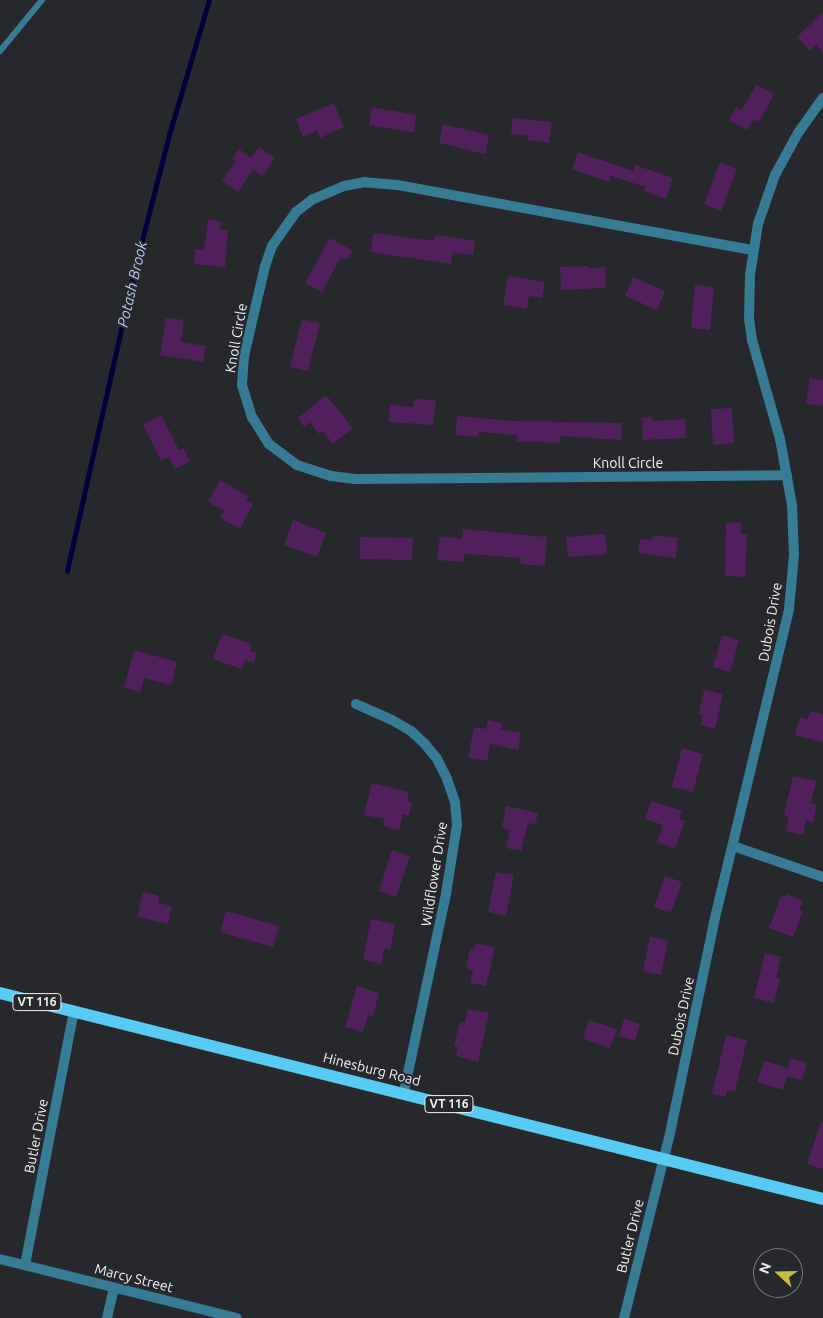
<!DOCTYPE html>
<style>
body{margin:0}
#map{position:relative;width:823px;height:1318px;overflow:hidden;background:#26282b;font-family:Ubuntu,sans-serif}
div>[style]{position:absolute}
.stream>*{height:4.5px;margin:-2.25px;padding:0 2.25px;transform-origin:2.25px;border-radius:2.25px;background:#00003d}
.building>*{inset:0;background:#52205d}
.lane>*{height:6px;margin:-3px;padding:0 3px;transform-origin:3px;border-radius:3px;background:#377b94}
.street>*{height:10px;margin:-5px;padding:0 5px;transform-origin:5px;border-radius:5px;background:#377b94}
.primary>*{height:12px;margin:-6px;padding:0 6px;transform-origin:6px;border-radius:6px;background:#57cbf4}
span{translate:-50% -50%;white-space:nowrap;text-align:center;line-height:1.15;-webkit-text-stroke:4px #26282b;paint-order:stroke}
.shield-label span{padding:1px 4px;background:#26282b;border:1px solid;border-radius:4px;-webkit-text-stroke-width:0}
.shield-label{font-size:12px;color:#f0f2f4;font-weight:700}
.street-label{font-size:14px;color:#f0f2f4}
.water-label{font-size:15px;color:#b7caf0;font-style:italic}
.north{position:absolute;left:753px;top:1248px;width:50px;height:50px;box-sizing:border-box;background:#26282b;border:1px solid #77797b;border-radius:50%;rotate:291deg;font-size:14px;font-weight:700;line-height:20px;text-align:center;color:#f0f2f4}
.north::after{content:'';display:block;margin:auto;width:18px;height:22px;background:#c3bd3e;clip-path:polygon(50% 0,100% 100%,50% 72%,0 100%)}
</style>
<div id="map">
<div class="stream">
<div style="left:67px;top:571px;width:298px;rotate:-77.4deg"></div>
<div style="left:132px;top:280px;width:150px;rotate:-75.7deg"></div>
<div style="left:169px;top:135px;width:141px;rotate:-73.5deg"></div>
</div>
<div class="building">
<div style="clip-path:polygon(823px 12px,823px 54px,817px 44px,810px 51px,797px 37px)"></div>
<div style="clip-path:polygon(756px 85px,774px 94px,759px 122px,754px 119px,747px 130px,729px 120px,736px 107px,742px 110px)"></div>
<div style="clip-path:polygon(334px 103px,344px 127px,320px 138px,317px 130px,303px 137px,296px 119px)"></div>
<div style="clip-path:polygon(372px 107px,416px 115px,414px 133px,369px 125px)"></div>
<div style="clip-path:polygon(513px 118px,552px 122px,549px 143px,528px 140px,528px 136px,511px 134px)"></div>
<div style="clip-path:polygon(443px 124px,489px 135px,485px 154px,439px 143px)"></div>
<div style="clip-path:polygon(259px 147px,275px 158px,262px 176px,253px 169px,238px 192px,222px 181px,236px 161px,232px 158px,239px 149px,251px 158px)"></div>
<div style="clip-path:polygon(578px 152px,633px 171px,635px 165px,673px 178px,666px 199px,644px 191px,646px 187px,611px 176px,609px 182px,572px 169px)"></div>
<div style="clip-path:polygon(720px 162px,737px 169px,721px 211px,704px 204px)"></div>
<div style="clip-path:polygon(208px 220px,221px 221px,220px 229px,228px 230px,225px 267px,194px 264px,195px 249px,204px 250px)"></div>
<div style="clip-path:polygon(373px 233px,434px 241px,435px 235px,475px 241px,473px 255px,453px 252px,451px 264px,371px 252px)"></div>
<div style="clip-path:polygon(330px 238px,353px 251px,347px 260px,341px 257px,322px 292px,305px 283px)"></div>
<div style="clip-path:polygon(587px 266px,587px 268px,605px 267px,606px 288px,561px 290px,560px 267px)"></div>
<div style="clip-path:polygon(508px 276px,545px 282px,542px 298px,529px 296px,527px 309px,503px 305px)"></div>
<div style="clip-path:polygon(633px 277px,665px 291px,657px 310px,625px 296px)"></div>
<div style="clip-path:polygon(695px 285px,714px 287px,710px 330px,691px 328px)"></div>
<div style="clip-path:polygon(166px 318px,184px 320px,181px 342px,206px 346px,203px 362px,160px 355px)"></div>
<div style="clip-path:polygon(302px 319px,320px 323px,308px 371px,290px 367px)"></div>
<div style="clip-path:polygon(810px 378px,823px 380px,823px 406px,806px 404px)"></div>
<div style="clip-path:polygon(326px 395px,353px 428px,333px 444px,323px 431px,319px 434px,310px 422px,304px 427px,298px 418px)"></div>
<div style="clip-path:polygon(414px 399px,436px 400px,433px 425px,389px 422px,390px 405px,413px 407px)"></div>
<div style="clip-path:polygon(732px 408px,734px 443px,713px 445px,711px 409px)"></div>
<div style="clip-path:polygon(161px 415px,179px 450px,183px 448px,190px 461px,175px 469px,169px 457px,161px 461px,143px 425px)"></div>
<div style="clip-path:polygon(457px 416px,512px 421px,622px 423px,621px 440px,560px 436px,559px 443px,516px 441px,517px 435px,479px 432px,478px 437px,455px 435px)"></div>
<div style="clip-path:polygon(652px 417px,653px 421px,685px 419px,686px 438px,643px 440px,642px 418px)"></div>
<div style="clip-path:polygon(220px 480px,248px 496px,246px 500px,253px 504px,240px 529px,220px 518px,224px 511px,208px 502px)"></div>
<div style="clip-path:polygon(293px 520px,326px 533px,317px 557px,284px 545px)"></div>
<div style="clip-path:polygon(726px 522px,741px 523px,741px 534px,747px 534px,745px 577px,725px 576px)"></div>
<div style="clip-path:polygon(463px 529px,547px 537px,545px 566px,520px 564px,521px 558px,482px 555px,464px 554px,463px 562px,437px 560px,440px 536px,462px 539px)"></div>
<div style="clip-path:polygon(605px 534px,607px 554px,568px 557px,566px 537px)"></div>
<div style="clip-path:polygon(653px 535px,678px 538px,676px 558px,638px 553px,640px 539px,652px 540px)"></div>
<div style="clip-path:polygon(360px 537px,413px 538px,412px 560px,360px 559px)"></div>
<div style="clip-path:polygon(222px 634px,252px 644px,250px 651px,257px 653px,254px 663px,245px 660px,242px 669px,213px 659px)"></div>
<div style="clip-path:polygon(722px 635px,739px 640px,730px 672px,713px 667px)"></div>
<div style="clip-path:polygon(134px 650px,177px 662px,171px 685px,144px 678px,140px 692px,124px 688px)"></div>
<div style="clip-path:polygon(704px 690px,723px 694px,715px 729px,701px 725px,703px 715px,699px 714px)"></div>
<div style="clip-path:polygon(810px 711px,823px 714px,823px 742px,795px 735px,800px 717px,808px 719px)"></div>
<div style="clip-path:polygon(488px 720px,502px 723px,501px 730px,521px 733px,518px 750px,490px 744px,487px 761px,468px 758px,474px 727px,486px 729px)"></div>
<div style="clip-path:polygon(682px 748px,703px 754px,693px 792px,672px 787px)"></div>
<div style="clip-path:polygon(793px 776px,816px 781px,811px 803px,817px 805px,813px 822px,806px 820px,803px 835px,786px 831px,789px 817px,784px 815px)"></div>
<div style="clip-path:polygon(372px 783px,409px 792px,407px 802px,412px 803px,409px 816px,403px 814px,399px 830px,383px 826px,385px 819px,364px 815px)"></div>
<div style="clip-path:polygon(651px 801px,682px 811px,679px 819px,685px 821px,675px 849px,657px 842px,663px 825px,645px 819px)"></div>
<div style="clip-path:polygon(506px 806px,538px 813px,535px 825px,528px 823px,521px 851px,506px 848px,510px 830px,502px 828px)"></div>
<div style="clip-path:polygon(392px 850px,410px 856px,396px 897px,379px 891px)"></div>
<div style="clip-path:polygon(496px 872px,514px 875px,506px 916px,488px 912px)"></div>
<div style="clip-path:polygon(665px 876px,682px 882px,671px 913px,654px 907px)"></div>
<div style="clip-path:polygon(143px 892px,159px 896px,158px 903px,172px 906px,168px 924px,137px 917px)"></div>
<div style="clip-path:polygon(786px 894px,803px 901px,799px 910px,803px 911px,793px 937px,769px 928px,781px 896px,785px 897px)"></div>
<div style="clip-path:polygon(226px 911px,279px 926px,273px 947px,220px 932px)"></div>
<div style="clip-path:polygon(371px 919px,395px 924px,390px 950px,384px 948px,381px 964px,363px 960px)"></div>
<div style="clip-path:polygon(650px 936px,668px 940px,661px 975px,643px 971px)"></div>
<div style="clip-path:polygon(475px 943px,495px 947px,486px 986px,470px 983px,473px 970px,466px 968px,470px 949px,474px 950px)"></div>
<div style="clip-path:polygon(765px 953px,781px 957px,776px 978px,780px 979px,774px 1003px,754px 998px)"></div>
<div style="clip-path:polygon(357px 986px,379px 993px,373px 1016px,368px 1015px,363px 1032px,345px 1027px)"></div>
<div style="clip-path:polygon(468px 1009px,489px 1013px,478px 1062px,456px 1056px,458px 1047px,454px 1046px,460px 1022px,465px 1023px)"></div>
<div style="clip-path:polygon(624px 1019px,640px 1024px,635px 1041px,619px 1036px)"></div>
<div style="clip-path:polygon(589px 1020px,617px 1029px,610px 1048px,583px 1039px)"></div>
<div style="clip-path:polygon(726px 1035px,747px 1040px,735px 1091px,727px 1090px,726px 1097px,712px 1094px)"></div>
<div style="clip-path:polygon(791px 1058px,807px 1063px,802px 1080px,787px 1076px,783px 1090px,757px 1082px,764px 1061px,788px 1068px)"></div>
<div style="clip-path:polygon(821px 1122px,823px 1122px,823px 1169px,807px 1164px)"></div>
</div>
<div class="lane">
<div style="left:0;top:51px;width:66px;rotate:-50.5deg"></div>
</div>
<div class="street">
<div style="left:752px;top:250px;width:361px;rotate:-169.6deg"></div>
<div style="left:397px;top:185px;width:32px;rotate:-175deg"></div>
<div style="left:365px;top:182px;width:21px;rotate:169deg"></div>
<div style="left:344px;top:186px;width:34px;rotate:157deg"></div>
<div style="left:313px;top:199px;width:21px;rotate:143deg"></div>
<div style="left:296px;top:212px;width:42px;rotate:125.2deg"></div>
<div style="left:272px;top:246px;width:21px;rotate:109deg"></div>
<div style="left:265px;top:266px;width:92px;rotate:103.1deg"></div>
<div style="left:244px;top:356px;width:29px;rotate:94deg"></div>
<div style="left:242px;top:385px;width:34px;rotate:73deg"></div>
<div style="left:252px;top:417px;width:32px;rotate:58deg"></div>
<div style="left:269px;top:444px;width:35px;rotate:37deg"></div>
<div style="left:297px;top:465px;width:36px;rotate:18deg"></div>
<div style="left:331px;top:476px;width:24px;rotate:7deg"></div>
<div style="left:355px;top:479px;width:432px;rotate:-0.5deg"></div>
<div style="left:356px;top:704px;width:39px;rotate:24deg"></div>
<div style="left:392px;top:720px;width:22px;rotate:30deg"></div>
<div style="left:411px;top:731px;width:19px;rotate:43deg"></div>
<div style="left:425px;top:744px;width:19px;rotate:51deg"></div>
<div style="left:437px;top:759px;width:22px;rotate:63deg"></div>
<div style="left:447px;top:779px;width:24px;rotate:71deg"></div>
<div style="left:455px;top:802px;width:23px;rotate:85deg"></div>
<div style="left:457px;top:825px;width:70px;rotate:99.1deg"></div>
<div style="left:446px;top:894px;width:202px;rotate:102deg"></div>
<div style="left:733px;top:846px;width:95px;rotate:19deg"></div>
<div style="left:0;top:1259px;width:244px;rotate:14deg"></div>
<div style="left:25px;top:1265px;width:259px;rotate:-79.1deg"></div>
<div style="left:107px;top:1318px;width:31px;rotate:-77deg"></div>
<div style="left:624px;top:1318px;width:186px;rotate:-76deg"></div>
<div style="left:669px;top:1138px;width:221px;rotate:-78.2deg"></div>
<div style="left:714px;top:922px;width:322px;rotate:-76.5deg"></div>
<div style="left:789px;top:609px;width:54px;rotate:-84.7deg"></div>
<div style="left:794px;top:555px;width:50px;rotate:-92.3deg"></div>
<div style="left:792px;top:505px;width:67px;rotate:-100.3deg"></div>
<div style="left:780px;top:439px;width:103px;rotate:-105.8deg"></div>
<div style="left:752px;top:340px;width:21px;rotate:-98deg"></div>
<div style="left:749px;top:319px;width:44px;rotate:-88.7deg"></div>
<div style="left:750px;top:275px;width:52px;rotate:-81.1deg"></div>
<div style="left:758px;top:224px;width:52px;rotate:-70.9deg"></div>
<div style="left:775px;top:175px;width:48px;rotate:-61.3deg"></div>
<div style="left:798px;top:133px;width:43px;rotate:-54.5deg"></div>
</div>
<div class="primary">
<div style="left:0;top:993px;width:848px;rotate:14.05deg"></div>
</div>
<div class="shield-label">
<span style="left:37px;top:1002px">VT 116</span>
<span style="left:449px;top:1104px">VT 116</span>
</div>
<div class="street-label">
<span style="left:236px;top:338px;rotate:-80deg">Knoll Circle</span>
<span style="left:628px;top:463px">Knoll Circle</span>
<span style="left:770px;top:622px;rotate:-80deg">Dubois Drive</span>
<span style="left:434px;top:874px;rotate:-81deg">Wildflower Drive</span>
<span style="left:681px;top:1016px;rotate:-78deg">Dubois Drive</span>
<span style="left:372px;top:1069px;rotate:14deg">Hinesburg Road</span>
<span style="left:36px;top:1136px;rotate:-79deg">Butler Drive</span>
<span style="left:630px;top:1236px;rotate:-76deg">Butler Drive</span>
<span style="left:134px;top:1278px;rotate:14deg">Marcy Street</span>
</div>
<div class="water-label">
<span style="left:132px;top:284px;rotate:-77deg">Potash Brook</span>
</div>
<div class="north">N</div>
</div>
